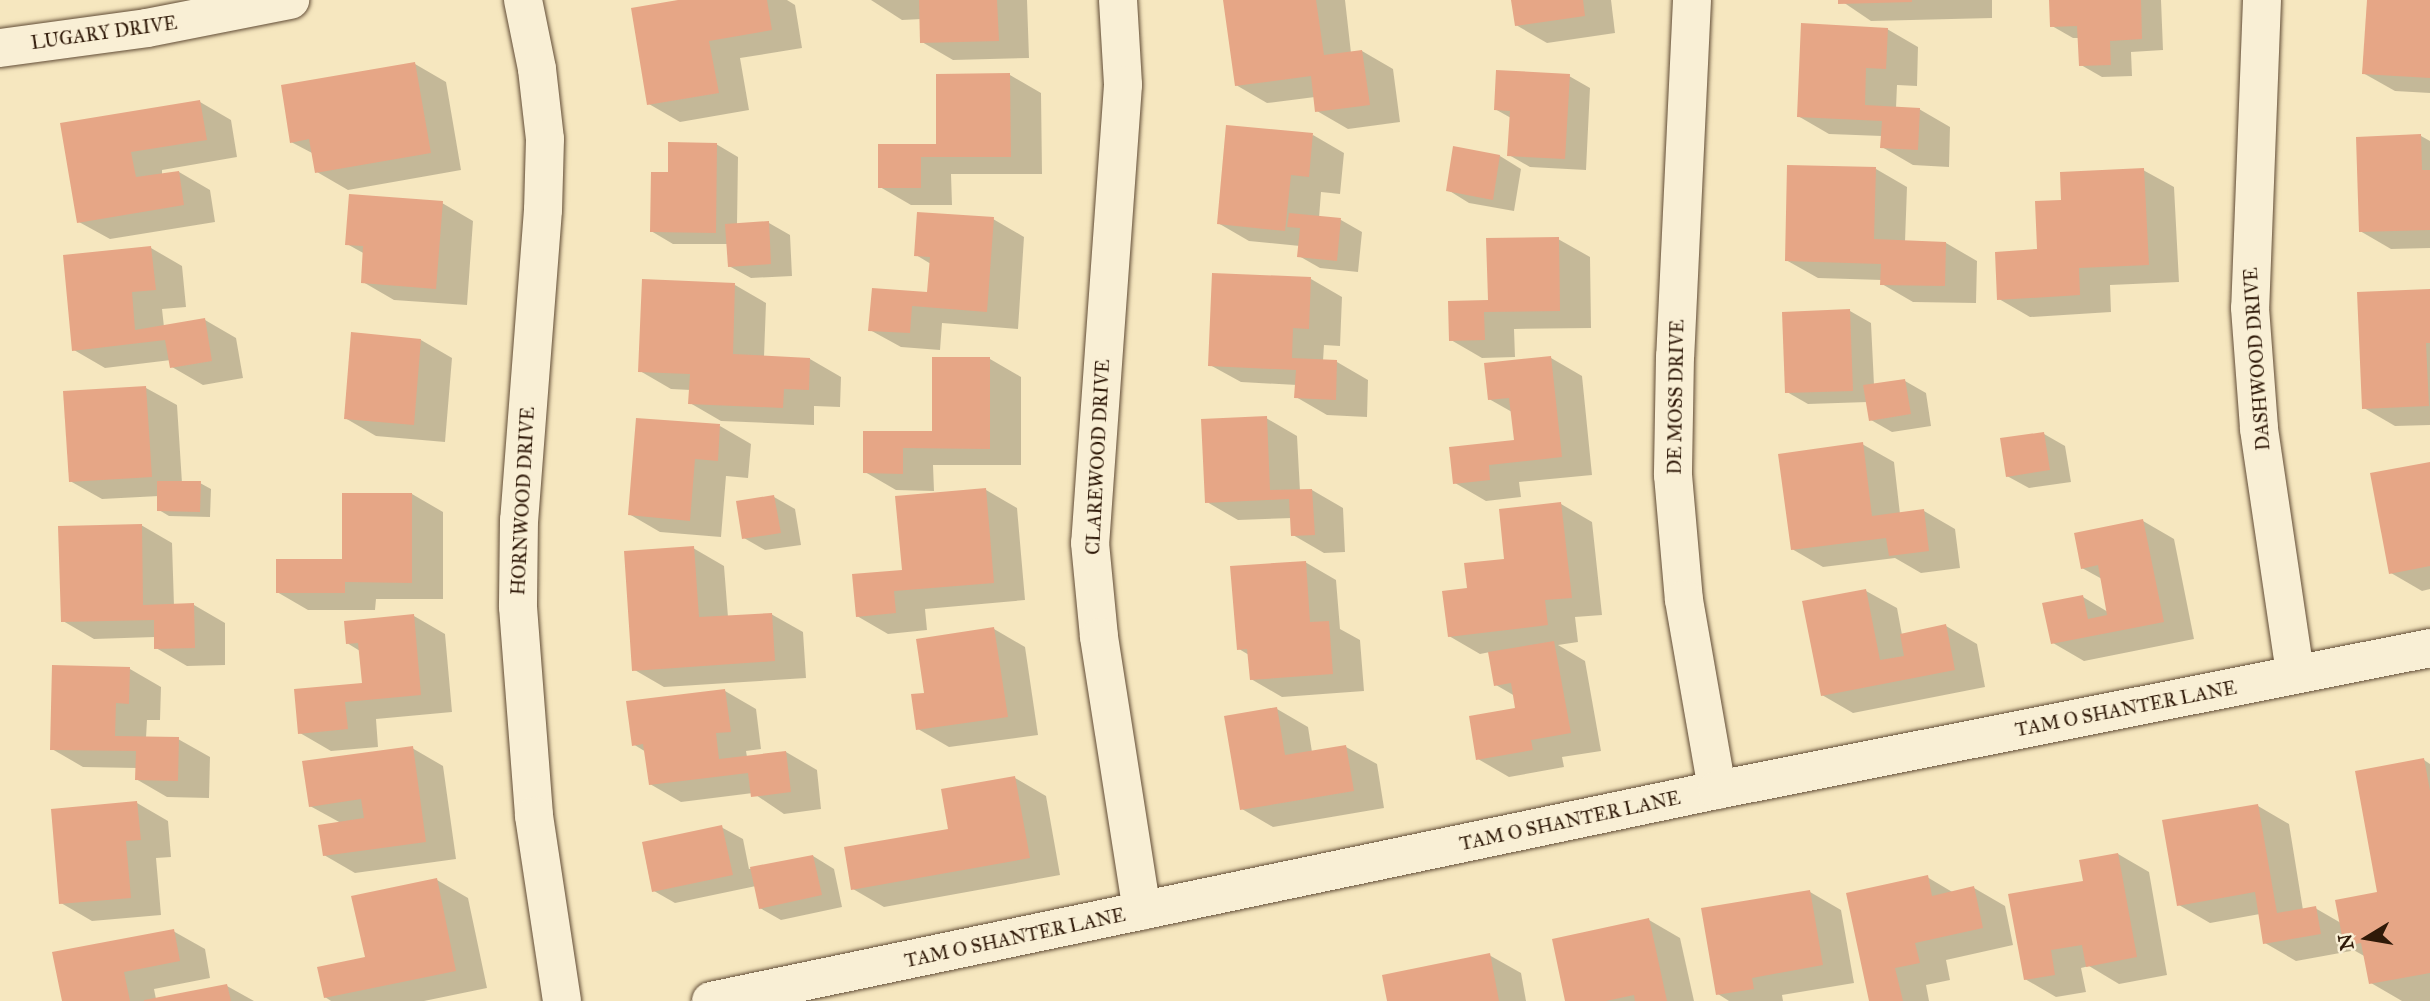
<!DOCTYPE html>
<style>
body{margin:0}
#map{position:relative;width:2430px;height:1001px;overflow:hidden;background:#f6e7bf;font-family:"IM FELL Great Primer",serif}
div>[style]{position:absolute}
.shadow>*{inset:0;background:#0003}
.building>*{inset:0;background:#e6a686}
.roads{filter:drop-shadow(0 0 2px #614c36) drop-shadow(0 0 2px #614c36)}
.minor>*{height:38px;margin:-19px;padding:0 19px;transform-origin:19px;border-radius:19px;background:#f9efd5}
span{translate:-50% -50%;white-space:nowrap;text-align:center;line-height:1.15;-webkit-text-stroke:5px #f9efd5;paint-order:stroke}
.street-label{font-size:19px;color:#2f1908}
.north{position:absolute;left:2332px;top:903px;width:70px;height:70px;-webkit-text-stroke:5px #f9efd5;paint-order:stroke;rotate:259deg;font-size:19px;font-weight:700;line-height:28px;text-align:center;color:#2f1908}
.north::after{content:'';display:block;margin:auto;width:24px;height:32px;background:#2f1908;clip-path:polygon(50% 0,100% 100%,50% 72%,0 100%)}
</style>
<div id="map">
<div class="shadow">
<div style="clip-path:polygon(688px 0,787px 0,795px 5px,802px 48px,740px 58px,749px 110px,680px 122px,649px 104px)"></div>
<div style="clip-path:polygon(871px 0,1027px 0,1029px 58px,953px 60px,922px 42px,922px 19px,902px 20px)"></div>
<div style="clip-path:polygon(1225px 0,1345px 0,1351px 53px,1362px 51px,1393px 69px,1400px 122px,1348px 129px,1317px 111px,1315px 97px,1267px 103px,1236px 85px)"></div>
<div style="clip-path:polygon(1513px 0,1611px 0,1615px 33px,1547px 43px,1516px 25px)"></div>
<div style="clip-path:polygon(1840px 0,1992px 0,1992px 18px,1871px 21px)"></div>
<div style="clip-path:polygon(2051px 0,2161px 0,2163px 50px,2131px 52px,2132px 76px,2102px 77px,2081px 65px,2080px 38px,2073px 38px,2052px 26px)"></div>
<div style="clip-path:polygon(2368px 0,2430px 0,2430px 93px,2395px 91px,2363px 73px)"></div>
<div style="clip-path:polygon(1887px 29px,1918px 47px,1917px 86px,1897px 85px,1896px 108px,1919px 109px,1950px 127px,1949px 167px,1913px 165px,1882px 147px,1882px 136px,1829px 134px,1798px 116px)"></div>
<div style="clip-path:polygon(415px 64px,446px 82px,461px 170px,348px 190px,317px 172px,314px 154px,291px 142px)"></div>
<div style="clip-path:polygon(1010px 75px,1041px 93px,1042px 174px,951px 174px,952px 205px,911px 205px,880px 187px,880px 146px,938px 146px)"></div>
<div style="clip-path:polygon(1569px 76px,1590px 88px,1586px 170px,1530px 167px,1509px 155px,1511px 118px,1495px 109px)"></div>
<div style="clip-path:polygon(200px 102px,231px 120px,237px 157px,162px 170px,162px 175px,179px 172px,210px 190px,215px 222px,110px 239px,79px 222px,62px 125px)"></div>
<div style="clip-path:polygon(1313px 135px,1344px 153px,1340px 194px,1321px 192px,1319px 218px,1341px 220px,1362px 232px,1358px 272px,1320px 268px,1299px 256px,1300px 246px,1249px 241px,1218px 223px)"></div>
<div style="clip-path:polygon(2421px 136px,2430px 141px,2430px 248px,2391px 249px,2360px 231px)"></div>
<div style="clip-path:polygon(716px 144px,738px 157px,737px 225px,769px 223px,790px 235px,792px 276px,751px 278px,729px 266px,728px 244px,673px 244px,651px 231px,669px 174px)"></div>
<div style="clip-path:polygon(1455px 149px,1500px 156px,1521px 169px,1514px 211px,1469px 203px,1448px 190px)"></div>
<div style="clip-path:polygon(1876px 169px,1907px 187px,1905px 242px,1946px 243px,1977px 261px,1976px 303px,1913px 302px,1882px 284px,1882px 280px,1818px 278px,1786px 260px)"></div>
<div style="clip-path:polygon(2143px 170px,2174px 187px,2179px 282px,2110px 285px,2111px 312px,2030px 317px,1999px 299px,2039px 251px,2063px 202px)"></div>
<div style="clip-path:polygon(442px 203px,473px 221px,467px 305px,394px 300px,363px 282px,365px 254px,347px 244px)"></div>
<div style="clip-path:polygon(993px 219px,1024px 237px,1018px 329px,942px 323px,940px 350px,901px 347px,870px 330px,929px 293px,931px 264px,916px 255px)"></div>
<div style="clip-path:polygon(1558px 239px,1590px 257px,1591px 328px,1514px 329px,1515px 357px,1482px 358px,1451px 340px)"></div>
<div style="clip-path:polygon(151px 248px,182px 266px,186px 307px,162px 309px,164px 327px,205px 320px,236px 338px,243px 378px,203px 385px,172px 367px,171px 360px,105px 368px,74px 350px)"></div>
<div style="clip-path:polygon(1311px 279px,1342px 297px,1340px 346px,1324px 345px,1323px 361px,1337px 362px,1368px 380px,1367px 417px,1327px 415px,1296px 397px,1297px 385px,1241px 382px,1210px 365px)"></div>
<div style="clip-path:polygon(735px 285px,766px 303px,764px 357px,810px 359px,841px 377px,840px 407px,814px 406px,814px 425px,721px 421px,690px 403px,691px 390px,671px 389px,640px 371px)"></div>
<div style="clip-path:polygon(2430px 291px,2430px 425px,2395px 426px,2364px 408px)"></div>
<div style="clip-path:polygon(1850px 311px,1871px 323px,1874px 385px,1905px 381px,1926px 393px,1931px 426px,1892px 432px,1871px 420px,1868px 402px,1808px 404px,1787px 392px)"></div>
<div style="clip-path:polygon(421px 340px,452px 358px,445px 442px,376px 436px,345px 418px)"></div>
<div style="clip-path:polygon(1551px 358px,1582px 376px,1592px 475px,1519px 482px,1521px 497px,1486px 501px,1455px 483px,1516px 442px,1512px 412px,1489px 399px)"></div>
<div style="clip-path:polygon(933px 359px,990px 359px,1021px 377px,1021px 465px,933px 465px,934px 491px,896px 490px,865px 472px,865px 433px,933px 433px)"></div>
<div style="clip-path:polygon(146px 388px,177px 405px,182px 483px,200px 483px,211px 489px,210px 517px,169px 516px,159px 510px,159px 496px,102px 499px,70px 481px)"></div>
<div style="clip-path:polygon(1266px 418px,1297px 436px,1300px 491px,1312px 490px,1343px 508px,1345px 552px,1324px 553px,1293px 535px,1292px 518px,1238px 520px,1207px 502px)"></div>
<div style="clip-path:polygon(720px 426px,751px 444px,748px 478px,726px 476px,721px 537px,660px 532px,629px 514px)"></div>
<div style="clip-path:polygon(2044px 434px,2065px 446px,2071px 482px,2029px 488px,2007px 476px)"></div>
<div style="clip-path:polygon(1862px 444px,1894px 462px,1900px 514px,1924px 511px,1955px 529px,1960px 568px,1921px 573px,1895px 558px,1823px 567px,1792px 549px)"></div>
<div style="clip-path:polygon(2430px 464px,2430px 589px,2422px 591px,2391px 573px)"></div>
<div style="clip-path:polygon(986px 490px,1017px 508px,1025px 600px,925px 609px,927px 630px,888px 634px,857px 616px)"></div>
<div style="clip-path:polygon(412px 494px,443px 512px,443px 599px,376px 599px,375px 610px,308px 610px,277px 592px,343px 561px)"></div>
<div style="clip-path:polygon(774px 497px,795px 509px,801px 545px,765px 550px,744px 538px)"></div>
<div style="clip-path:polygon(1561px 504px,1592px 522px,1602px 615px,1575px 617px,1578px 642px,1558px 645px,1585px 661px,1601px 751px,1562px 757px,1564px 767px,1509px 777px,1478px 759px,1517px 709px,1515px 696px,1496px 685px,1490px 652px,1480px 654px,1449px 636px,1469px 589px,1506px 560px)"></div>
<div style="clip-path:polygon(2143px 521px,2174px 539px,2194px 639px,2084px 661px,2053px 643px,2083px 597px,2108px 612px,2102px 579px,2082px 568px)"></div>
<div style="clip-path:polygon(141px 525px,172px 543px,174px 606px,194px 605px,225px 623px,225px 665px,187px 666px,156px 648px,155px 637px,94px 639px,63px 621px)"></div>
<div style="clip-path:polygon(693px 548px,724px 566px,728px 617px,771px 614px,803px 632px,806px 678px,664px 687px,633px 669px)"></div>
<div style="clip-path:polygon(1305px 562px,1336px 580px,1340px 629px,1360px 640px,1364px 691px,1282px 697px,1251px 679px,1249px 655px,1239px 649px)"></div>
<div style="clip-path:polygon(1866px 591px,1897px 608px,1902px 635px,1946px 626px,1977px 644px,1985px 687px,1853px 713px,1822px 695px)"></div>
<div style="clip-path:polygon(414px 616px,445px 634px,452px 712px,376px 719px,378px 747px,331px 751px,300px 733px,363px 684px,360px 651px,347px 643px)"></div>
<div style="clip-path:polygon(994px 629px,1025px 647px,1038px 735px,949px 747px,918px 729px)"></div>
<div style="clip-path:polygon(130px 669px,161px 687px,160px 720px,147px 720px,146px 738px,178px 739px,210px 757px,209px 798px,167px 797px,136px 779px,137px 768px,83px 767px,52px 749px)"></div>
<div style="clip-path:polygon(725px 691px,756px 709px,761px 749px,746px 751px,747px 757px,786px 752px,817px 770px,821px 809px,784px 814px,753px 793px,681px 802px,650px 784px,646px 752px,633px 744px)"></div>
<div style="clip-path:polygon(1277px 709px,1308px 727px,1312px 752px,1346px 747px,1377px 764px,1384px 808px,1273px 827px,1242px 809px)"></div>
<div style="clip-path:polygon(412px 748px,443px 766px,456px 859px,355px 873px,324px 855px,341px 823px,310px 806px)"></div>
<div style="clip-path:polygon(2424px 760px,2430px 764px,2430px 1001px,2402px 1001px,2371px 983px,2366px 957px,2350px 948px,2351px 951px,2296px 961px,2265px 943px,2260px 914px,2210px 923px,2179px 905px,2258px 806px,2289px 824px,2303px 910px,2315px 908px,2341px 923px,2379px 893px)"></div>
<div style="clip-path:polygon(1015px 778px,1046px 796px,1060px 875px,884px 907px,853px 889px,950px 830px)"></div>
<div style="clip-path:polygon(137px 803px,168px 821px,171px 857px,156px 858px,161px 915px,92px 921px,61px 903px)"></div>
<div style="clip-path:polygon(721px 827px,743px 839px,749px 869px,813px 856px,834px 869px,842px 907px,781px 920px,760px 908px,756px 886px,675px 903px,654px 891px)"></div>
<div style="clip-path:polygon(2118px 854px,2149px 872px,2167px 975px,2119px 984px,2089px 966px,2081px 968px,2086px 992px,2056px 997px,2025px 979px)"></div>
<div style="clip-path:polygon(1927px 877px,1954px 893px,1974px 888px,2005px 906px,2013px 945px,1946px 960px,1950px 980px,1926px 985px,1929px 1001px,1871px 1001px)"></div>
<div style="clip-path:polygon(437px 880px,468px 898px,487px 988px,424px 1001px,331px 1001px,325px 997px,367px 959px)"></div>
<div style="clip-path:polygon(1810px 892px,1841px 910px,1854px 983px,1782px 995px,1783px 1001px,1729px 1001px,1718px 994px)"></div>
<div style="clip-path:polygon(1649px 920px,1680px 938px,1694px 1001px,1567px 1001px)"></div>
<div style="clip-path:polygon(173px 931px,205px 949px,210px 978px,154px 989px,156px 999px,227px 986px,254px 1001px,64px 1001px)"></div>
<div style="clip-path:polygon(1489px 955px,1521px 973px,1526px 1001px,1389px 1001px)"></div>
</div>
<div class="building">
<div style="clip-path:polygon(678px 0,767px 0,772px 30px,709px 41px,719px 93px,647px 105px,631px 8px)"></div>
<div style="clip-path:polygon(919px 0,997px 0,999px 41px,920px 43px)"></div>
<div style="clip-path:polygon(1223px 0,1316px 0,1324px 55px,1362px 50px,1370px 105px,1315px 112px,1311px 76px,1235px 86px)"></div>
<div style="clip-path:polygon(1511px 0,1583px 0,1585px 16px,1515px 26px)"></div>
<div style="clip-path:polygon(1838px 0,1912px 0,1912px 2px,1838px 4px)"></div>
<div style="clip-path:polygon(2049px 0,2141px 0,2142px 39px,2110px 41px,2111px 65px,2079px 66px,2077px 26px,2050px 27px)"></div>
<div style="clip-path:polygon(2367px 0,2430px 0,2430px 78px,2362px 74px)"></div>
<div style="clip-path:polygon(1801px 23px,1888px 28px,1886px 69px,1866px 68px,1865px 105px,1920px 108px,1918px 150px,1880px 148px,1882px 121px,1797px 117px)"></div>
<div style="clip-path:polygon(415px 62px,431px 153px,315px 173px,309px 139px,290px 143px,281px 85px)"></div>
<div style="clip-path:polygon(1496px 70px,1570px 74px,1565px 159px,1507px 156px,1510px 111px,1494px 110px)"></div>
<div style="clip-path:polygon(1010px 73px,1011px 157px,921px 157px,921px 188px,878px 188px,878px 144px,936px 144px,936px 74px)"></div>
<div style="clip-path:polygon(200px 100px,207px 140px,131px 152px,136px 177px,179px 171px,184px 205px,77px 223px,60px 123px)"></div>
<div style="clip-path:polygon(1226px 125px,1313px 133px,1309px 177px,1291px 175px,1285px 231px,1217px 224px)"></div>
<div style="clip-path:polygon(2421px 134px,2422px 170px,2430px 170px,2430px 230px,2359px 232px,2356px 137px)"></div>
<div style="clip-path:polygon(668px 142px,717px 143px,716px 233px,650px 232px,651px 172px,668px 172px)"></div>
<div style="clip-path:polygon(1453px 146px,1500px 155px,1493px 200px,1446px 191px)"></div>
<div style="clip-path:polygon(1787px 165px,1876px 167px,1874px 239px,1946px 242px,1945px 286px,1880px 285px,1881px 264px,1785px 261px)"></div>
<div style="clip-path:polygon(2144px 168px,2149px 265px,2079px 268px,2080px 295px,1997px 300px,1995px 252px,2037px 249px,2035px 201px,2061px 200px,2060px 172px)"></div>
<div style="clip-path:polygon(349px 194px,443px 201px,436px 289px,361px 283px,363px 246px,345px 245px)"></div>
<div style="clip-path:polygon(917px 212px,994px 217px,987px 312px,912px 306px,910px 333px,868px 331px,872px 288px,927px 292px,930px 257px,914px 256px)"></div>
<div style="clip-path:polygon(1289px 213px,1341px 218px,1337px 261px,1297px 257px,1300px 228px,1287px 227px)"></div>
<div style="clip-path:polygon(769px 221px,771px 264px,728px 267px,725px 224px)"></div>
<div style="clip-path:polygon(1559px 237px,1560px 311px,1484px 312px,1485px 340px,1449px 341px,1448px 301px,1488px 300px,1486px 238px)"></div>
<div style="clip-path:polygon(151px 246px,156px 290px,132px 292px,135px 330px,205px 318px,212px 361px,170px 368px,165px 340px,72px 351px,63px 255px)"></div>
<div style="clip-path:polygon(1212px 273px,1311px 277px,1309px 329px,1293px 328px,1292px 358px,1337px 360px,1336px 400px,1294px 398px,1296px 370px,1208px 366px)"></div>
<div style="clip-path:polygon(642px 279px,735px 283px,733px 354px,810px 358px,809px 390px,784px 389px,783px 408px,688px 404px,690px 374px,638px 372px)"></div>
<div style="clip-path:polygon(2430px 289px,2430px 343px,2426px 343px,2429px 406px,2362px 409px,2357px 292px)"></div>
<div style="clip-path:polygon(1850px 309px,1853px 391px,1785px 393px,1782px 312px)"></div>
<div style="clip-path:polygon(351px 332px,421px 339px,414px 425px,344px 419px)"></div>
<div style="clip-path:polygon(1551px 356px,1562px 457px,1489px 465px,1490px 480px,1453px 484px,1449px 447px,1514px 440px,1509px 398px,1488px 400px,1484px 363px)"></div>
<div style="clip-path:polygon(932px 357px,990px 357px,990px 449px,903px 448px,903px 474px,863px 473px,863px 431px,932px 431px)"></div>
<div style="clip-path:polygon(1905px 379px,1911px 414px,1869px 421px,1863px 385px)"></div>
<div style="clip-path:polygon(146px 386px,152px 477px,69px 482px,63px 391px)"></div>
<div style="clip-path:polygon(1267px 416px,1270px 490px,1312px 489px,1315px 535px,1291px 536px,1289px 499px,1205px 503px,1201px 419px)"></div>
<div style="clip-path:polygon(636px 418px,720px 424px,718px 461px,695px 459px,690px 521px,628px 515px)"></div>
<div style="clip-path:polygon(2044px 432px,2050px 470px,2006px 477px,2000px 438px)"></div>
<div style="clip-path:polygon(1863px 442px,1872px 516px,1924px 509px,1929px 551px,1889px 556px,1886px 538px,1791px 550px,1778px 454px)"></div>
<div style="clip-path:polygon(2430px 462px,2430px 566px,2389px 574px,2370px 473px)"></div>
<div style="clip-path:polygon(157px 481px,201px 481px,200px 512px,157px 511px)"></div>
<div style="clip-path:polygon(986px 488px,994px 583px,894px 591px,896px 613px,856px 617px,852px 574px,902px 570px,895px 496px)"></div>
<div style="clip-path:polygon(342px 493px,412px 493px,412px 583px,345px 582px,345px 593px,276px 593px,276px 559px,342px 559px)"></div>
<div style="clip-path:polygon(774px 495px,781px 533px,742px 539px,736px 501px)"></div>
<div style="clip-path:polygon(1561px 502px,1572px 598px,1545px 600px,1548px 625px,1448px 637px,1442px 591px,1467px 588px,1464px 563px,1504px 559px,1499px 509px)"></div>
<div style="clip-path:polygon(2143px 519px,2164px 622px,2051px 644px,2042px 603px,2083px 595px,2088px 619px,2107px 615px,2098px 565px,2081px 569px,2074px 533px)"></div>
<div style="clip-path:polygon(142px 524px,143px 605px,194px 603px,195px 648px,154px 649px,154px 620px,61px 622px,58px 526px)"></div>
<div style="clip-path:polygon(694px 546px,699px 617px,772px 613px,775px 661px,632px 671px,624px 551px)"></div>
<div style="clip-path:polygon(1306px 561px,1310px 622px,1329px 621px,1333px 674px,1250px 680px,1247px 649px,1237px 650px,1230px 566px)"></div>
<div style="clip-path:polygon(1866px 589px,1880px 660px,1904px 656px,1900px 634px,1946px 624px,1955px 670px,1821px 696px,1802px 601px)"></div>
<div style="clip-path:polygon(414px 614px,421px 695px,345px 702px,348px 729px,298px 734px,294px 689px,362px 683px,358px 643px,346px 644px,344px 621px)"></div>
<div style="clip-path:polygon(994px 627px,1008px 717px,916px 730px,911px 694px,924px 693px,916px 639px)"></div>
<div style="clip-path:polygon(1554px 641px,1571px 733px,1531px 740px,1533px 750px,1476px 760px,1469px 716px,1515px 708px,1511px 683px,1494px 686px,1488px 652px)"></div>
<div style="clip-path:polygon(52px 665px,130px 667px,129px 704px,116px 703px,115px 736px,179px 737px,178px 781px,135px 780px,136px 751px,50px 750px)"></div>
<div style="clip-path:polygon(725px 689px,731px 732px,716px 733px,719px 759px,786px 751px,791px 792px,751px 797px,748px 773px,649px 785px,643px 744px,632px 746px,626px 701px)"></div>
<div style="clip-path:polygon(1277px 707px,1285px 755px,1346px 745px,1354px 791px,1240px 810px,1224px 716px)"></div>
<div style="clip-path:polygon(413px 746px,426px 842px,323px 856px,318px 825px,364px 818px,361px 799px,309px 807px,302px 761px)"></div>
<div style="clip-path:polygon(2424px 758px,2430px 791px,2430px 973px,2369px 984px,2361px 943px,2344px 946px,2335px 900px,2377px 892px,2355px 771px)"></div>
<div style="clip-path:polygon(1015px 776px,1030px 858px,851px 890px,844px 847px,948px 829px,941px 789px)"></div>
<div style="clip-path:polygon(137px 801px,141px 840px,126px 841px,131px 898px,59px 904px,51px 809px)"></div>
<div style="clip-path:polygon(2258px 804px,2277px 913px,2316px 906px,2321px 934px,2263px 944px,2255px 892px,2177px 906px,2162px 820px)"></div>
<div style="clip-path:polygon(722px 825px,733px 875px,652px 892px,642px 842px)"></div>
<div style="clip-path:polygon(2118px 853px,2137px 957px,2086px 967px,2082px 945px,2051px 950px,2055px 975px,2024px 980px,2008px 894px,2083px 881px,2079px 860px)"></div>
<div style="clip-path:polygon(813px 855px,822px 895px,759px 909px,750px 867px)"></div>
<div style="clip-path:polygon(1928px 875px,1932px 896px,1974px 886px,1983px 928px,1915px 943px,1920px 963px,1895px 968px,1903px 1001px,1869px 1001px,1846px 893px)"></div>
<div style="clip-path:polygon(437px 878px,456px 971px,324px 998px,317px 967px,365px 957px,351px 896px)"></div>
<div style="clip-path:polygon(1810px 890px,1823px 965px,1752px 978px,1754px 989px,1716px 995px,1701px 908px)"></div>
<div style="clip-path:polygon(1649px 918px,1667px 1001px,1635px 1001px,1634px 995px,1606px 1001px,1565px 1001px,1552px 939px)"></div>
<div style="clip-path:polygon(174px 929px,180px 961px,124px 972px,130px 1001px,62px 1001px,52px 952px)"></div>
<div style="clip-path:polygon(1490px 953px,1499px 1001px,1387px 1001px,1382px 975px)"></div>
<div style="clip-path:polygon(227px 984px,231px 1001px,144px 1001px,144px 1000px)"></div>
</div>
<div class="roads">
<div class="minor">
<div style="left:523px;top:0;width:70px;rotate:78.5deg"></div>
<div style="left:537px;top:69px;width:70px;rotate:83.5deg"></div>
<div style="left:545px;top:139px;width:71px;rotate:91.6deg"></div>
<div style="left:543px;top:210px;width:311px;rotate:94.4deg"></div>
<div style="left:519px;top:520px;width:87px;rotate:90.7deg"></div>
<div style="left:518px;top:607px;width:210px;rotate:85.6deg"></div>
<div style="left:534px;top:816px;width:187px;rotate:81.4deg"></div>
<div style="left:1118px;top:0;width:85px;rotate:86.6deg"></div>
<div style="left:1123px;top:85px;width:459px;rotate:94.1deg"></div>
<div style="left:1090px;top:543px;width:94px;rotate:84.5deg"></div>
<div style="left:1099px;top:637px;width:277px;rotate:81.1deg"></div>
<div style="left:1692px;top:0;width:356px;rotate:92.7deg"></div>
<div style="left:1675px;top:356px;width:119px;rotate:91deg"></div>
<div style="left:1673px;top:475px;width:125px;rotate:85deg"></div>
<div style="left:1684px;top:600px;width:193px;rotate:80.1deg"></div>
<div style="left:2262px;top:0;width:308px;rotate:92.2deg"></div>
<div style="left:2250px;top:308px;width:121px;rotate:85.7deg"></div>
<div style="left:2259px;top:429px;width:248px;rotate:81.6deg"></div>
<div style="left:0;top:48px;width:148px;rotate:-7.7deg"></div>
<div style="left:147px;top:28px;width:146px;rotate:-11.1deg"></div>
<div style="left:711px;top:1001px;width:1028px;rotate:-11.85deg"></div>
<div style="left:1717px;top:790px;width:727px;rotate:-11.26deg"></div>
</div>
</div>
<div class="street-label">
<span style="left:104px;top:33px;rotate:-8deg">LUGARY DRIVE</span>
<span style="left:2257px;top:359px;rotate:-94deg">DASHWOOD DRIVE</span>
<span style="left:1676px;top:397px;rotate:-89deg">DE MOSS DRIVE</span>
<span style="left:1098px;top:457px;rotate:-87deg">CLAREWOOD DRIVE</span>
<span style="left:523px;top:501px;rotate:-87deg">HORNWOOD DRIVE</span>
<span style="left:2126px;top:709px;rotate:-11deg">TAM O SHANTER LANE</span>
<span style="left:1570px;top:821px;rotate:-12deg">TAM O SHANTER LANE</span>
<span style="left:1015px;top:938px;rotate:-12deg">TAM O SHANTER LANE</span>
</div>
<div class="north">N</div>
</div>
